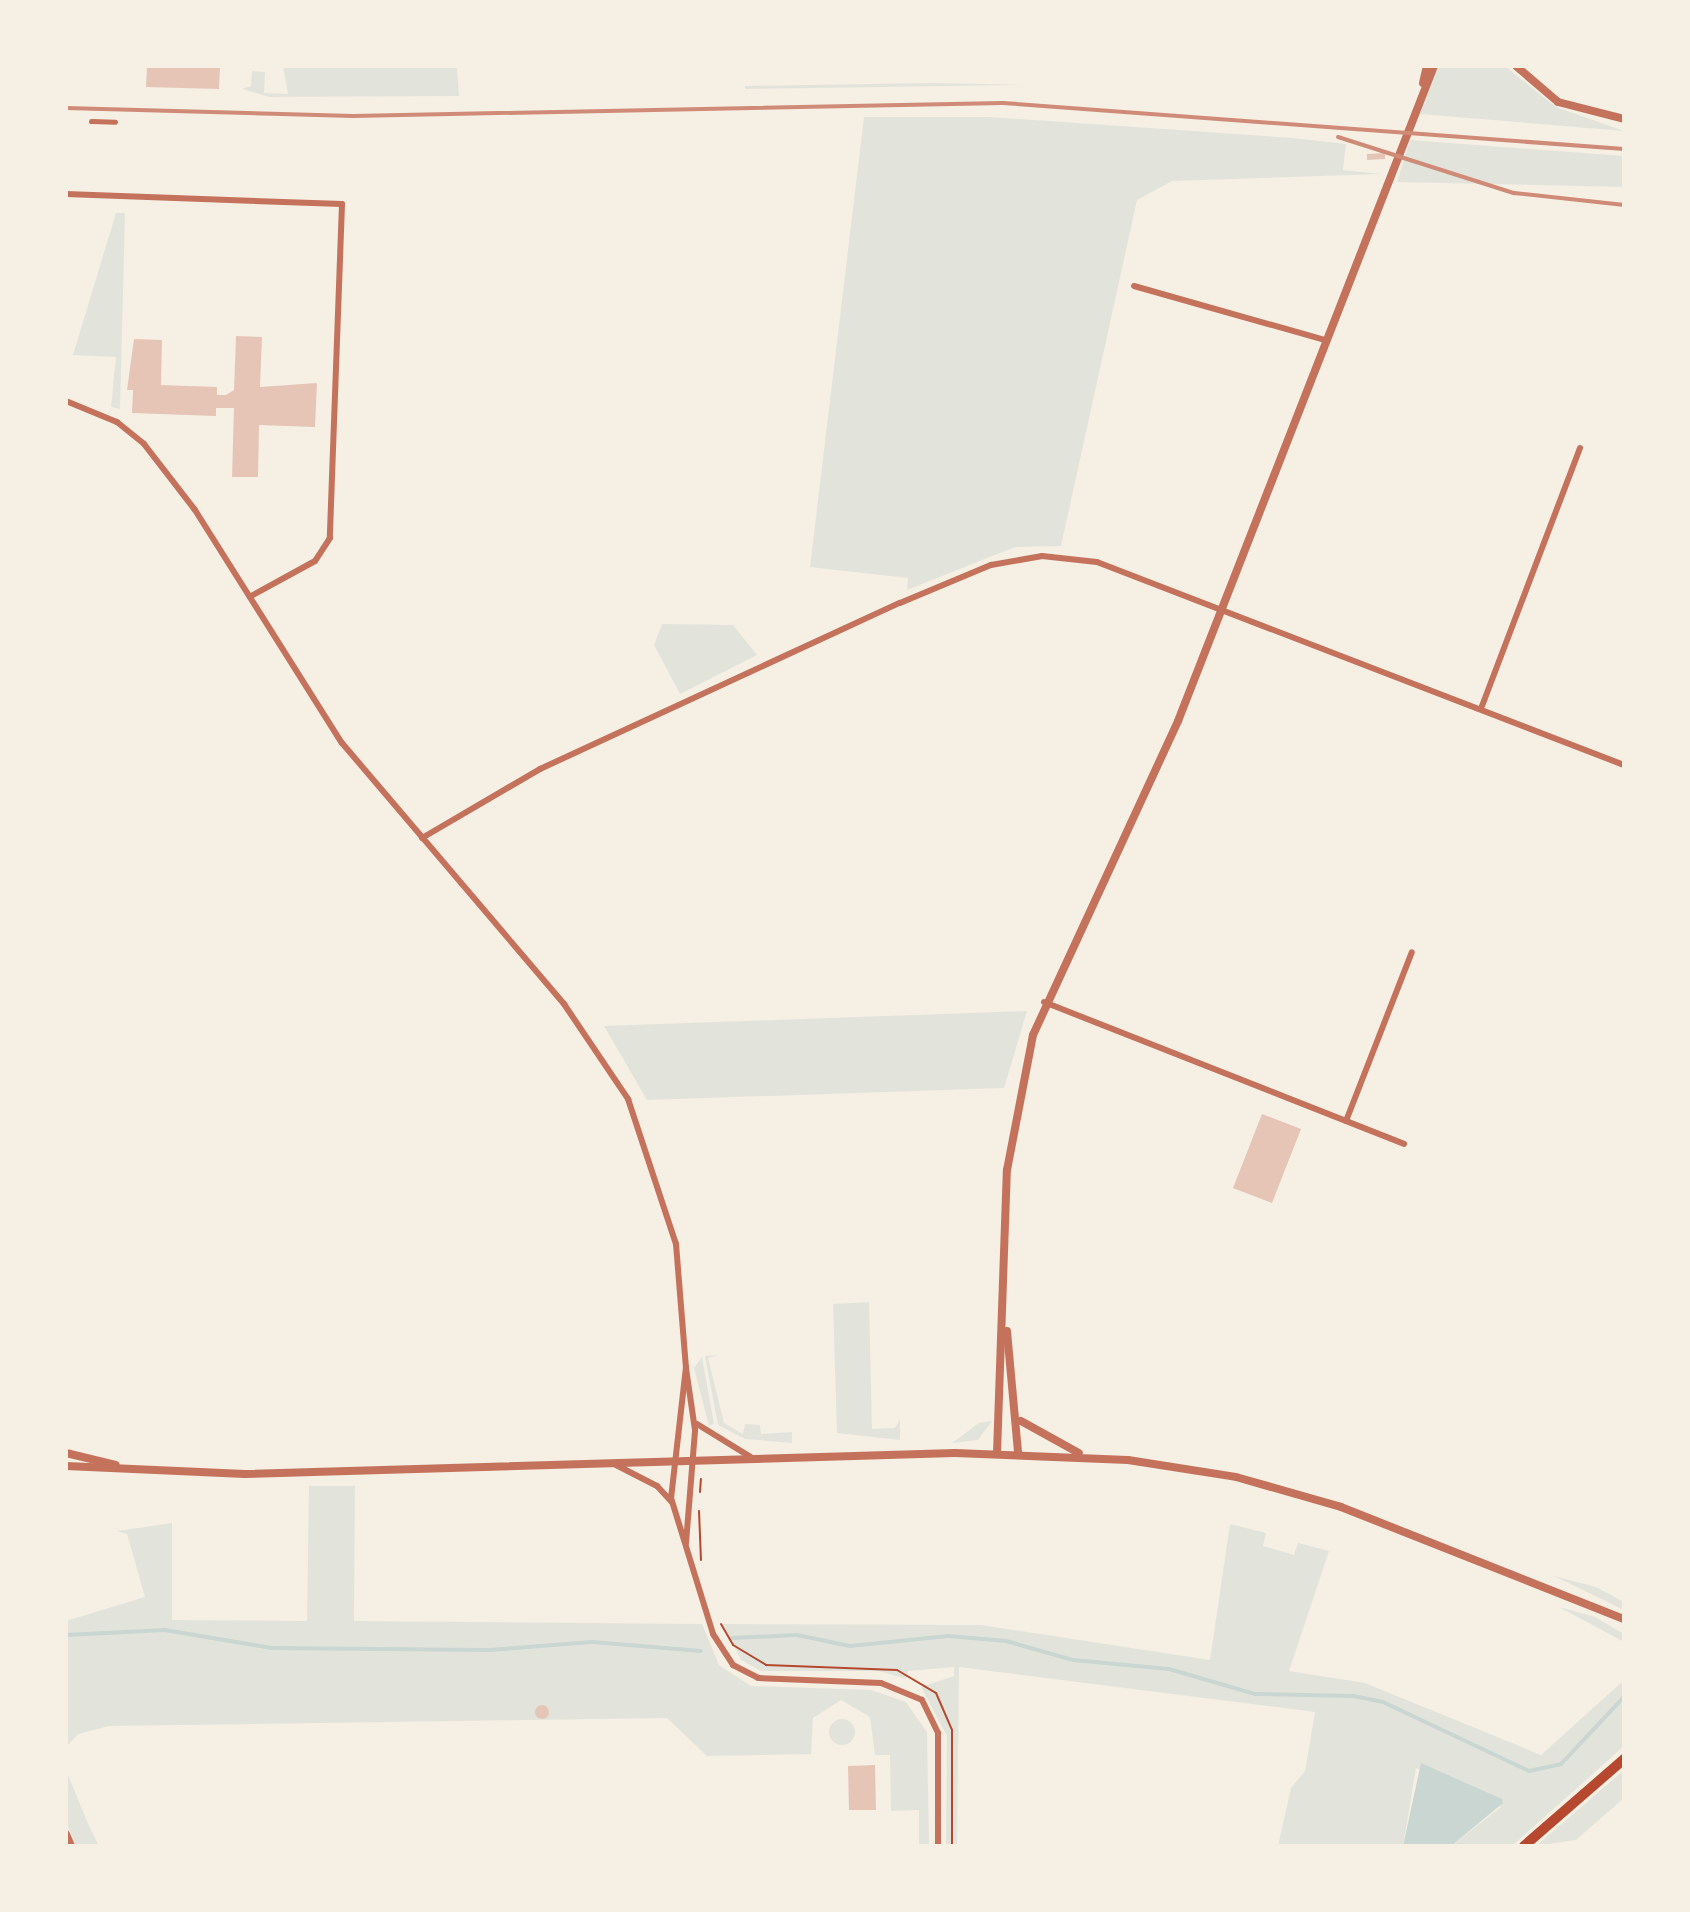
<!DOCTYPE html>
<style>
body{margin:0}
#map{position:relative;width:1690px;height:1912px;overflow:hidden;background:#f6efe4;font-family:"DM Sans",sans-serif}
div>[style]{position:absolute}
.green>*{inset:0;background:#e2e4dc}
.round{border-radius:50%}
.water>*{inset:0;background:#c9d6d2}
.stream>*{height:4px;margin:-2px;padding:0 2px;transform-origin:2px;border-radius:2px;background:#c9d6d2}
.building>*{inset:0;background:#e6c5b7}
.path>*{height:2px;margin:-1px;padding:0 1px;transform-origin:1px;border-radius:1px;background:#b5482f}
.pedestrian>*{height:5px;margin:-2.5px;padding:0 2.5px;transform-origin:2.5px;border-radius:2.5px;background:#c5725c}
.minor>*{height:6px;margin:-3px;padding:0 3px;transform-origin:3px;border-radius:3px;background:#c5725c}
.tertiary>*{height:8px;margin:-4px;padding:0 4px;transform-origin:4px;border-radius:4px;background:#c5725c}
.primary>*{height:10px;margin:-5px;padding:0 5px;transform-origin:5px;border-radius:5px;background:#b5482f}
.rail>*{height:4px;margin:-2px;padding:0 2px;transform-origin:2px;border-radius:2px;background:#cf8b77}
span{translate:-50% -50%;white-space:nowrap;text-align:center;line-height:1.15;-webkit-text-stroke:7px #f6efe4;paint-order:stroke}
.frame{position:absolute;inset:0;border:68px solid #f6efe4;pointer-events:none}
</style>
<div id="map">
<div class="green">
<div style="clip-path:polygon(283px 66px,457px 66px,459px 96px,270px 97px,242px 89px,251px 86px,252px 71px,265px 72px,264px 93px,288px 94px)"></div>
<div style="clip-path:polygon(1439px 66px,1505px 66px,1556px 107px,1624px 131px,1420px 114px)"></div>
<div style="clip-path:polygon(1025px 85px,745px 89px,745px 86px,930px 83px)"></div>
<div style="clip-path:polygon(864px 117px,989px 117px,1293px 138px,1346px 144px,1343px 170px,1381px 174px,1172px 181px,1137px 200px,1061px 546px,1015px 547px,907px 590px,908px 578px,810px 567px)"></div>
<div style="clip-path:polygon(1410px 140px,1624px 156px,1624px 187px,1397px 182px)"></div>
<div style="clip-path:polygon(116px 213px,125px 213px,120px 409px,111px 407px,116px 357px,73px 355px)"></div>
<div style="clip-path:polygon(662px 624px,733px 625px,757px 655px,680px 694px,654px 645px)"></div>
<div style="clip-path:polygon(1027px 1011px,1004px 1088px,647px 1100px,604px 1026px)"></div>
<div style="clip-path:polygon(869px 1302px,872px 1429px,895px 1428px,900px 1419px,900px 1440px,837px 1433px,833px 1304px)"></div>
<div style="clip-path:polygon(719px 1355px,708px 1358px,724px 1423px,743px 1434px,745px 1424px,760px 1425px,761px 1434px,792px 1432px,792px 1443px,745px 1439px,718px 1425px,705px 1356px)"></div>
<div style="clip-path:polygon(702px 1357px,714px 1424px,709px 1426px,694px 1368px)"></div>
<div style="clip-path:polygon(992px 1421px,978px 1440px,952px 1443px,979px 1423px)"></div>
<div style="clip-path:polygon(309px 1486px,355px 1486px,354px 1621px,702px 1624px,719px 1665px,751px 1686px,871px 1690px,906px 1702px,927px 1732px,929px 1846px,919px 1846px,919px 1810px,891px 1811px,890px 1755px,875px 1755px,870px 1717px,841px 1700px,813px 1718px,811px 1754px,707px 1756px,667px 1718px,109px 1726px,78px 1734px,66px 1747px,66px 1621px,145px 1597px,127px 1534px,117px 1531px,172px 1523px,172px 1620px,307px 1621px)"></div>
<div style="clip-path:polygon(1230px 1524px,1266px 1533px,1263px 1546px,1294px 1555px,1298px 1543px,1329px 1551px,1289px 1671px,1365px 1683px,1541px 1755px,1624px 1680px,1624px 1746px,1512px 1846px,1451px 1846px,1501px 1807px,1416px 1768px,1403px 1846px,1278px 1846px,1291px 1788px,1305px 1771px,1315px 1712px,959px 1667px,957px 1846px,946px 1846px,947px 1736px,921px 1687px,954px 1676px,954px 1667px,908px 1671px,906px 1679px,879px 1671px,761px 1671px,741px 1660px,723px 1624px,981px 1625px,1210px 1660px)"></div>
<div style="clip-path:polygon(1554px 1576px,1596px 1587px,1624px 1602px,1624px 1610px)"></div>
<div style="clip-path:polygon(1559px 1607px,1595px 1617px,1624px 1634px,1624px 1642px)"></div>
<div class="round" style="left:829px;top:1719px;width:26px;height:26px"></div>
<div style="clip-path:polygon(66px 1770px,89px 1826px,99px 1846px,76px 1846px,66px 1821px)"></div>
<div style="clip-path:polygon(1624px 1770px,1624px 1798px,1576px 1840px,1536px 1846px)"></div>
</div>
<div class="water">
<div style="clip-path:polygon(1421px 1763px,1502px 1799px,1503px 1803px,1451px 1846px,1403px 1846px)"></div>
</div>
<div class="stream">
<div style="left:66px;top:1635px;width:99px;rotate:-2.9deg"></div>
<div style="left:165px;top:1630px;width:108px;rotate:9.6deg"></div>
<div style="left:271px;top:1648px;width:219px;rotate:0.5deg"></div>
<div style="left:490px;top:1650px;width:102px;rotate:-4.5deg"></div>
<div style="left:592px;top:1642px;width:109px;rotate:4.7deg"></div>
<div style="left:732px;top:1638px;width:65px;rotate:-2.6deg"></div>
<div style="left:797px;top:1635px;width:54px;rotate:11.7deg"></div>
<div style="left:850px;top:1646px;width:99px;rotate:-5.8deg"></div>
<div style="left:948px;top:1636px;width:58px;rotate:4.9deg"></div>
<div style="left:1006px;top:1641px;width:70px;rotate:15.8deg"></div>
<div style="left:1073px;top:1660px;width:96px;rotate:5.4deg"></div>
<div style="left:1169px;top:1669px;width:90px;rotate:16.2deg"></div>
<div style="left:1255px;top:1694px;width:98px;rotate:1.2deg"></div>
<div style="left:1353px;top:1696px;width:31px;rotate:11deg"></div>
<div style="left:1383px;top:1702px;width:161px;rotate:25.3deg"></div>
<div style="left:1529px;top:1771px;width:33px;rotate:-12deg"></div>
<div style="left:1561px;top:1764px;width:92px;rotate:-46.8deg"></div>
</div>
<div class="building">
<div style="clip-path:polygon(147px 66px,220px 66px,219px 89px,146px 87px)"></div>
<div style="clip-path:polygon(1385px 153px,1385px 159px,1367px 160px,1367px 154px)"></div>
<div style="clip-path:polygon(236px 336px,262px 337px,260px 387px,317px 383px,315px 427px,259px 425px,258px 477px,232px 477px,234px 408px,216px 408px,216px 416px,132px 413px,133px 390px,127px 390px,134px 339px,162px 340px,161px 385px,217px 387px,217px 395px,226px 395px,234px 390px)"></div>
<div style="clip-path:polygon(1262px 1114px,1301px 1129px,1272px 1203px,1233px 1188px)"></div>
<div class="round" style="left:535px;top:1705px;width:14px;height:14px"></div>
<div style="clip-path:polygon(875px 1765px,876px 1810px,849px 1810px,848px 1766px)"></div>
</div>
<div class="path">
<div style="left:700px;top:1492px;width:13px;rotate:-86deg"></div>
<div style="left:699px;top:1511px;width:49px;rotate:87.7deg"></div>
<div style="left:721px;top:1624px;width:24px;rotate:60deg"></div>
<div style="left:733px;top:1645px;width:39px;rotate:31deg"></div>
<div style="left:766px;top:1665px;width:131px;rotate:2.2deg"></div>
<div style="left:897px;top:1670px;width:45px;rotate:30.5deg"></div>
<div style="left:936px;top:1693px;width:40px;rotate:66.6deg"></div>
<div style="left:952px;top:1730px;width:116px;rotate:90deg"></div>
</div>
<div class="pedestrian">
<div style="left:91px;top:121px;width:24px;rotate:2deg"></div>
</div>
<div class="minor">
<div style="left:66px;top:194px;width:276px;rotate:2.1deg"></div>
<div style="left:342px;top:204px;width:334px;rotate:92.1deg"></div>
<div style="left:330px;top:538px;width:27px;rotate:123deg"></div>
<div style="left:315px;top:561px;width:73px;rotate:151.3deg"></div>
<div style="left:1134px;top:286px;width:198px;rotate:15.8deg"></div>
<div style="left:66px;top:401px;width:55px;rotate:22.4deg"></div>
<div style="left:117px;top:422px;width:35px;rotate:39deg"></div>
<div style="left:144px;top:444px;width:83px;rotate:52.3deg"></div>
<div style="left:195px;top:510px;width:275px;rotate:57.8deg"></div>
<div style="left:342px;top:743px;width:343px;rotate:49.6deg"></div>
<div style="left:564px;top:1004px;width:115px;rotate:56deg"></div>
<div style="left:628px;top:1099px;width:153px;rotate:71.7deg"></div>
<div style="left:676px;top:1244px;width:123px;rotate:85.4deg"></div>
<div style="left:686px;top:1367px;width:132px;rotate:96.5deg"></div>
<div style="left:671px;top:1498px;width:142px;rotate:72.8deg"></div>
<div style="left:713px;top:1634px;width:37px;rotate:57deg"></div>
<div style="left:733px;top:1665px;width:28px;rotate:27deg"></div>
<div style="left:758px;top:1678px;width:123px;rotate:2.3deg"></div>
<div style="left:881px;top:1683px;width:44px;rotate:22.5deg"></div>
<div style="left:922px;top:1700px;width:37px;rotate:64deg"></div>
<div style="left:938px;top:1733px;width:113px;rotate:90deg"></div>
<div style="left:1482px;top:706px;width:276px;rotate:-69.2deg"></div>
<div style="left:422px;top:838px;width:137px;rotate:-30.3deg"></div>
<div style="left:540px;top:769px;width:396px;rotate:-24.8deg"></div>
<div style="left:900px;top:603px;width:99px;rotate:-22.7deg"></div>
<div style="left:991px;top:565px;width:52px;rotate:-10deg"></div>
<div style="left:1042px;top:556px;width:55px;rotate:6.2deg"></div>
<div style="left:1097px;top:562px;width:565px;rotate:21.07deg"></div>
<div style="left:1044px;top:1002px;width:387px;rotate:21.5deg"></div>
<div style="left:1346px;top:1121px;width:181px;rotate:-68.7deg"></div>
<div style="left:697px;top:1424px;width:67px;rotate:31.6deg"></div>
<div style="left:616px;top:1465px;width:46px;rotate:27.1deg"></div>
<div style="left:657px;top:1486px;width:22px;rotate:47deg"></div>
<div style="left:686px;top:1543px;width:113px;rotate:-85.4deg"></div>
<div style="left:695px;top:1430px;width:63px;rotate:-98.3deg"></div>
</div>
<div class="tertiary">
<div style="left:1516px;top:66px;width:55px;rotate:40.6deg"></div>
<div style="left:1558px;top:102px;width:68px;rotate:14.4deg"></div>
<div style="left:1423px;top:83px;width:17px;rotate:-77deg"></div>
<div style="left:1007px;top:1331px;width:122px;rotate:84.8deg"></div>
<div style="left:1021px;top:1421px;width:66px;rotate:28.9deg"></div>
<div style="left:66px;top:1453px;width:51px;rotate:13.5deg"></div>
<div style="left:997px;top:1453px;width:283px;rotate:-88deg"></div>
<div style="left:1007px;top:1170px;width:137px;rotate:-79.1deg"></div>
<div style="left:1033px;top:1035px;width:346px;rotate:-65.2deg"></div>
<div style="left:1178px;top:721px;width:703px;rotate:-68.65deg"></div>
<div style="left:66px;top:1466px;width:179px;rotate:2.6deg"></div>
<div style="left:245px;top:1474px;width:710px;rotate:-1.69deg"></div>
<div style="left:955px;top:1453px;width:173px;rotate:2.3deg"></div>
<div style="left:1128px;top:1460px;width:109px;rotate:8.9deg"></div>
<div style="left:1236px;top:1477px;width:109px;rotate:15.9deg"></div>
<div style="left:1341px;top:1507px;width:304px;rotate:21.6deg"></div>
<div style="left:66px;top:1834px;width:13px;rotate:67deg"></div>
</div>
<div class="primary">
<div style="left:1524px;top:1846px;width:133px;rotate:-41deg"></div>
</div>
<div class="rail">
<div style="left:66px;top:108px;width:287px;rotate:1.6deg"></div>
<div style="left:353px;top:116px;width:650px;rotate:-1.15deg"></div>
<div style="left:1003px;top:103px;width:623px;rotate:4.24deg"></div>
<div style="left:1338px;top:137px;width:185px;rotate:17.7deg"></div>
<div style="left:1514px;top:193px;width:111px;rotate:6.2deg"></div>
</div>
<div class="frame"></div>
</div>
